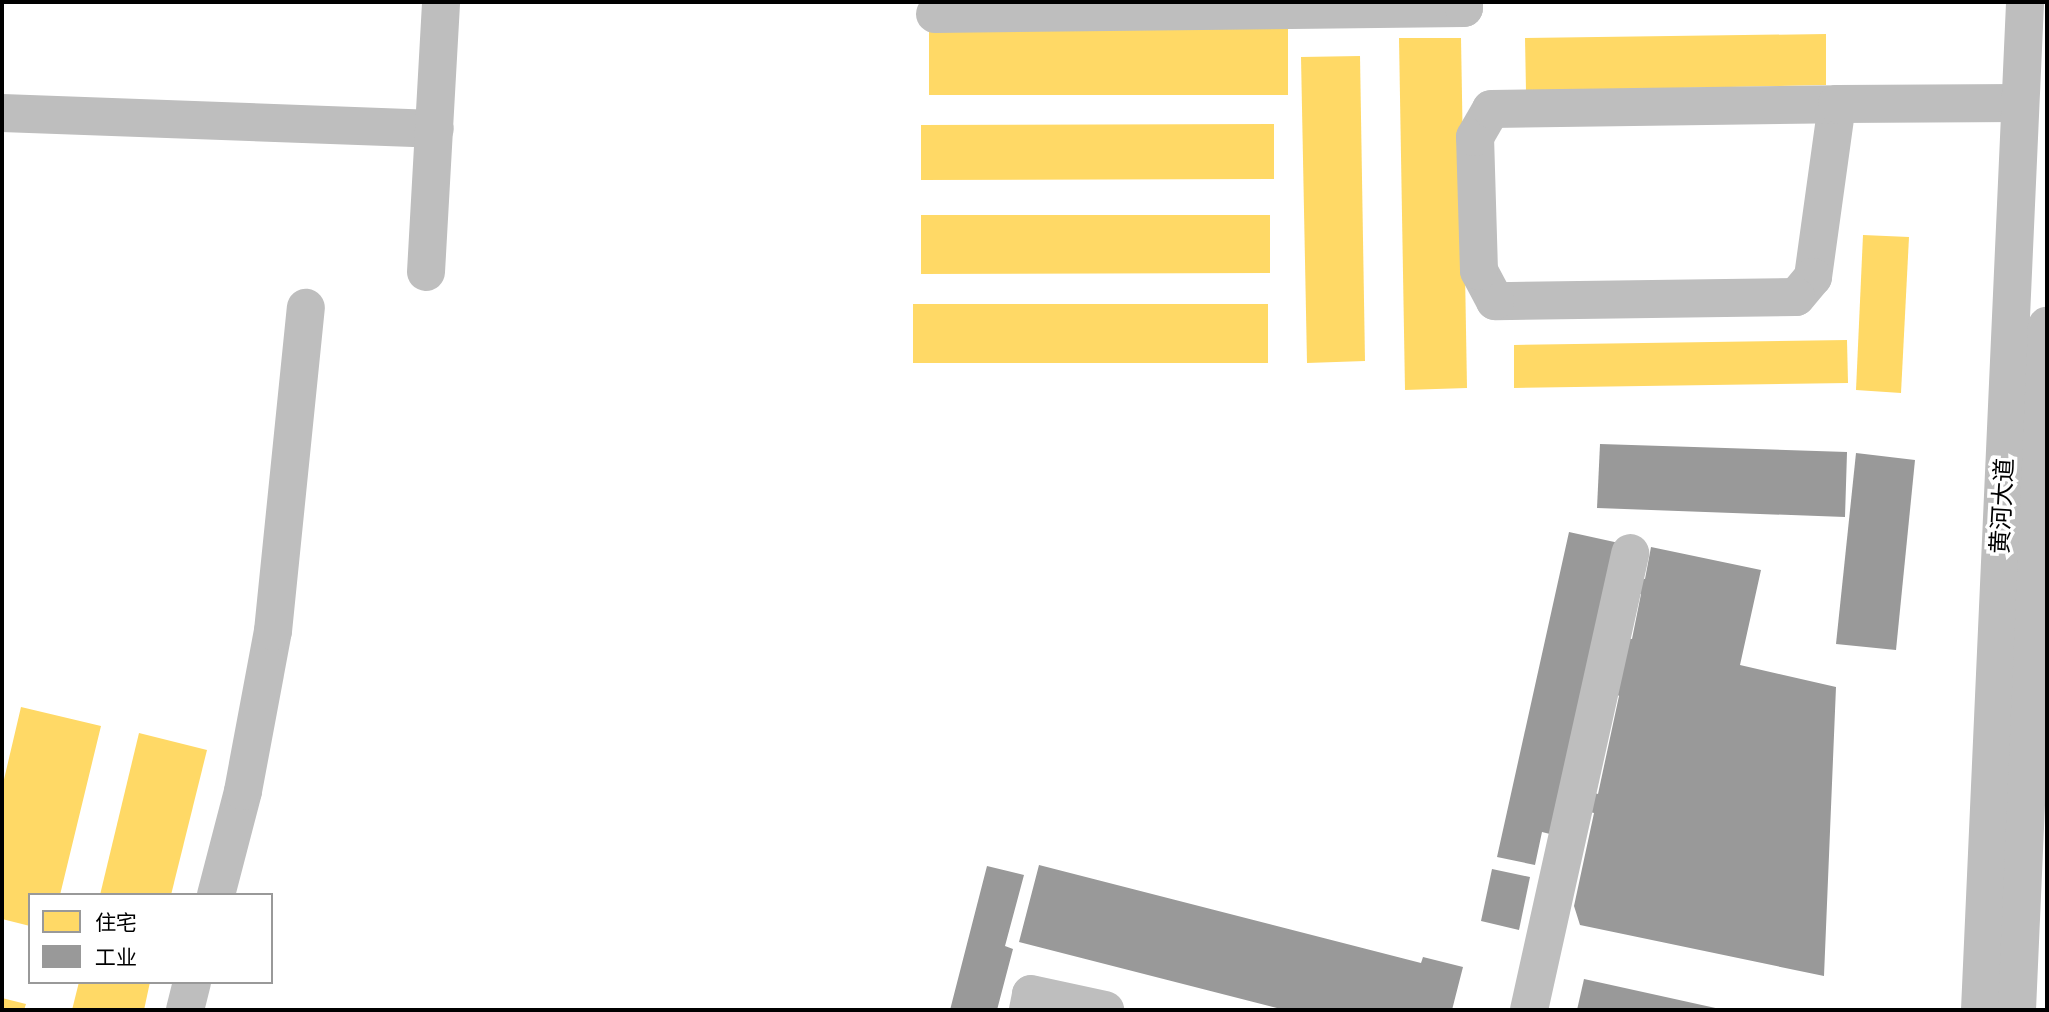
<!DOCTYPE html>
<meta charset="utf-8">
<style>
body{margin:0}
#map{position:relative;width:2049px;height:1012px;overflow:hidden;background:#fff;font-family:Jost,"Noto Sans SC",sans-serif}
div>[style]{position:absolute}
.homes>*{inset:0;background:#ffd966}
.industry>*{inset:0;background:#999}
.minor>*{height:38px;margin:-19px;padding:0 19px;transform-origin:19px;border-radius:19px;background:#bebebe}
.major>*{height:38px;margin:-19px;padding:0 19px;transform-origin:19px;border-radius:19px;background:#bebebe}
span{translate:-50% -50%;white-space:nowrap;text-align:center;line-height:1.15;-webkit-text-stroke:7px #fff;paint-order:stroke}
.street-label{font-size:24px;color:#000}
.frame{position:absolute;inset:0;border:4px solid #000;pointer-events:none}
.legend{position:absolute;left:28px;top:893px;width:245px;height:91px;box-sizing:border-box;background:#fff;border:2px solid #999;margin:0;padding:9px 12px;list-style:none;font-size:21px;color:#000}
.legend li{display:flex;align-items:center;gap:14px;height:35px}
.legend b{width:35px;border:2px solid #999}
</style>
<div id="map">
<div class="homes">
<div style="clip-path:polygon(929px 28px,1288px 28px,1288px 95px,929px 95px)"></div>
<div style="clip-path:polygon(1826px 34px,1826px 85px,1526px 91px,1525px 38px)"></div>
<div style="clip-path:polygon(1399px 38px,1461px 38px,1467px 388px,1405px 390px)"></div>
<div style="clip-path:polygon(1360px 56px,1365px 361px,1307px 363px,1301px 57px)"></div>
<div style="clip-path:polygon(1274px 124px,1274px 179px,921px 180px,921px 125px)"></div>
<div style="clip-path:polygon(921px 215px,1270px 215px,1270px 273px,921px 274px)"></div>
<div style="clip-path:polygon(1863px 235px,1909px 237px,1901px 393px,1856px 390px)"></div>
<div style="clip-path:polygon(913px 304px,1268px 304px,1268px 363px,913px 363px)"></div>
<div style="clip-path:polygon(1847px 340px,1848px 383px,1514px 388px,1514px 345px)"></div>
<div style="clip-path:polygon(21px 707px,101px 726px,60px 895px,30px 895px,30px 926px,2px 919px,2px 788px)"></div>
<div style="clip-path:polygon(139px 733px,207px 750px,171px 895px,100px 895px)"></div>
<div style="clip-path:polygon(79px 982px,150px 982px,144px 1010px,72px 1010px)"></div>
<div style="clip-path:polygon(2px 998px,26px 1004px,24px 1010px,2px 1010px)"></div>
</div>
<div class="industry">
<div style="clip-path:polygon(1600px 444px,1847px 452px,1845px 517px,1597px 508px)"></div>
<div style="clip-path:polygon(1856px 453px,1915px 460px,1896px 650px,1836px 644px)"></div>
<div style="clip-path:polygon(1569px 532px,1619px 543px,1554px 835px,1542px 832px,1535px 865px,1497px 857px)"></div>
<div style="clip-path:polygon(1651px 547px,1761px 570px,1740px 665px,1836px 687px,1824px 976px,1580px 925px,1574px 906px,1594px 813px,1582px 810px,1587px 791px,1598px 794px,1619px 696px,1605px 682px,1615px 636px,1632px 639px,1641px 594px,1628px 591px,1632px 576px,1645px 579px)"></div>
<div style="clip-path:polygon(1039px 865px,1421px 963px,1423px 957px,1463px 967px,1452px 1010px,1285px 1010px,1019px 942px)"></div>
<div style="clip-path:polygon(987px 866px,1024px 875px,1005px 946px,1013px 949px,997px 1010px,950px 1010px)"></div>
<div style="clip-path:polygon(1492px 869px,1530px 877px,1519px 930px,1481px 921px)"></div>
<div style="clip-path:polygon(1584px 979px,1720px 1009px,1720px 1010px,1577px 1010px)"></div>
</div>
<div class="minor">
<div style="left:935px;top:14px;width:529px;rotate:-0.65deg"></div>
<div style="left:1464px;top:8px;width:6px;rotate:-90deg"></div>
<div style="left:1837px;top:104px;width:175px;rotate:97.9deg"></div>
<div style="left:1813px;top:277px;width:26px;rotate:130deg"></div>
<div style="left:1796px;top:297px;width:301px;rotate:179.2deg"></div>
<div style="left:1495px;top:301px;width:34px;rotate:-118deg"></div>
<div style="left:1479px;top:271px;width:134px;rotate:-91.7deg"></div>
<div style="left:1475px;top:137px;width:32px;rotate:-60deg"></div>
<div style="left:1491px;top:109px;width:346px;rotate:-0.8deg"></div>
<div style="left:1837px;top:104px;width:183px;rotate:-0.3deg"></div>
<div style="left:2px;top:113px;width:433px;rotate:2.1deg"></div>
<div style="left:426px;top:272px;width:270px;rotate:-86.8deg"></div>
<div style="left:216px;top:895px;width:107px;rotate:-75.4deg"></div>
<div style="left:243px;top:791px;width:163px;rotate:-79.4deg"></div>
<div style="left:273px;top:631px;width:325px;rotate:-84.2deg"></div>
<div style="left:185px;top:1010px;width:29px;rotate:-76deg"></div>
<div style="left:1028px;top:1010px;width:16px;rotate:-79deg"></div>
<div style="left:1031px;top:994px;width:76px;rotate:12.2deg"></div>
<div style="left:1529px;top:1010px;width:468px;rotate:-77.5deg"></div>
</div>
<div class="major">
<div style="left:1980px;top:1010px;width:1009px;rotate:-87.44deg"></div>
<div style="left:2017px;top:1010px;width:685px;rotate:-87.49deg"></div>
</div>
<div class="street-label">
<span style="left:2002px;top:506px;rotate:-87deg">黄河大道</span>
</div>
<div class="frame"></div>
<ul class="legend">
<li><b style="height:19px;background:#ffd966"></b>住宅</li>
<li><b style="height:19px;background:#999"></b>工业</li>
</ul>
</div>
